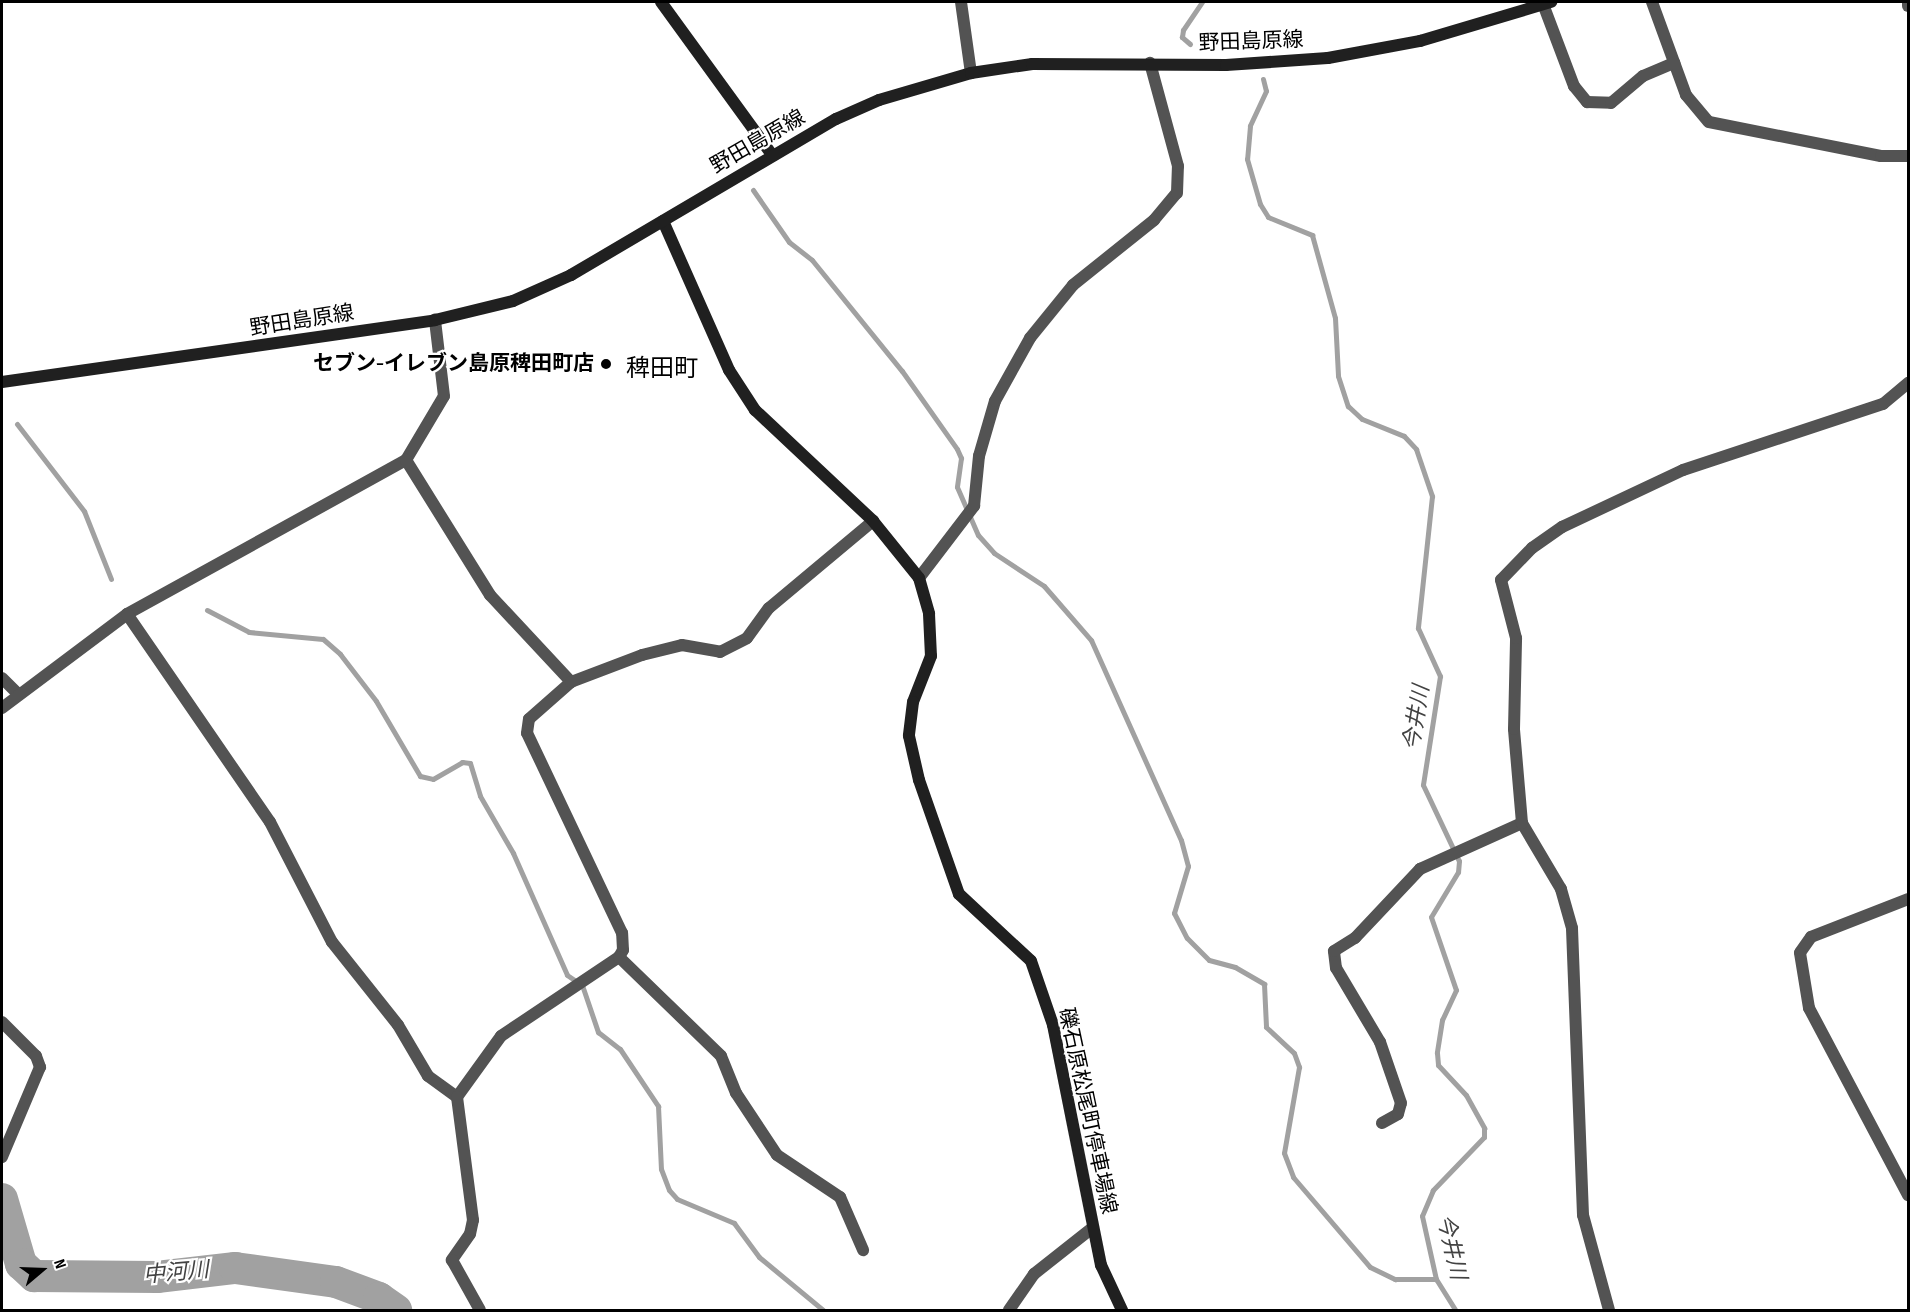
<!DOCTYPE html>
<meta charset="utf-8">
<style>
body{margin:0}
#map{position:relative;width:1910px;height:1312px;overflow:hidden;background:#fff;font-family:"Sofia Sans Condensed","Noto Sans JP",sans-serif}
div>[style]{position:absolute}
.stream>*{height:5px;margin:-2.5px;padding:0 2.5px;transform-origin:2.5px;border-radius:2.5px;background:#a1a1a1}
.river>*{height:32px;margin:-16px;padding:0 16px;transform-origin:16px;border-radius:16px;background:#a1a1a1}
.minor>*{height:12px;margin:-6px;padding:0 6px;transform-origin:6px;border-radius:6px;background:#535353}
.secondary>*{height:12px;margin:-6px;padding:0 6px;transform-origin:6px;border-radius:6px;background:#202020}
.dots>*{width:16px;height:16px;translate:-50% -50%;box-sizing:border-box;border:3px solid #fff;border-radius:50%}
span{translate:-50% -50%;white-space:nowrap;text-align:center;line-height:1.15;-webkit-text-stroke:4.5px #fff;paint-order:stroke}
.street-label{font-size:21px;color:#000}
.poi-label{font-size:21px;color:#000;font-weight:700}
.right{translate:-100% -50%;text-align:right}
.water-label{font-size:22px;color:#424242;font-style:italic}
.quarter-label{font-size:24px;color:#000}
.frame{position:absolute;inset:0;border:3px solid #000;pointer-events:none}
.north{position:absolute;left:12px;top:1240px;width:60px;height:60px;-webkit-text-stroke:4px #fff;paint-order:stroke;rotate:71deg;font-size:16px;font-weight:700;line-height:24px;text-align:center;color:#000}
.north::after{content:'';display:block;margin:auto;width:21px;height:27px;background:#000;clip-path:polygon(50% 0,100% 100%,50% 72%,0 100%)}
</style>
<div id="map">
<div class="stream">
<div style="left:1190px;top:44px;width:11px;rotate:-139deg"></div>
<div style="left:1182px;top:37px;width:7px;rotate:-82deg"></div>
<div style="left:1183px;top:30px;width:34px;rotate:-56deg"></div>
<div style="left:1263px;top:79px;width:12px;rotate:76deg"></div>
<div style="left:1266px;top:91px;width:38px;rotate:115deg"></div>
<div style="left:1250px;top:126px;width:33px;rotate:95deg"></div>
<div style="left:1247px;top:159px;width:47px;rotate:73.9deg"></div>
<div style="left:1260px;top:204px;width:15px;rotate:58deg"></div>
<div style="left:1268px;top:217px;width:48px;rotate:22.2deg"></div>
<div style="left:1312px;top:235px;width:86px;rotate:74.5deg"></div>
<div style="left:1335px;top:318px;width:58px;rotate:87deg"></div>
<div style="left:1338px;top:376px;width:32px;rotate:72deg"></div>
<div style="left:1348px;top:406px;width:19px;rotate:43deg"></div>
<div style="left:1362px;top:419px;width:45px;rotate:22deg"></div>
<div style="left:1404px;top:436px;width:18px;rotate:47deg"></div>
<div style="left:1416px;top:449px;width:50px;rotate:71.2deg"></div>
<div style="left:1432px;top:496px;width:133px;rotate:96.1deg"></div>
<div style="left:1418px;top:628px;width:53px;rotate:65.4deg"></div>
<div style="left:1440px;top:676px;width:110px;rotate:98.9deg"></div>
<div style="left:1423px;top:785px;width:84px;rotate:64.7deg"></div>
<div style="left:1459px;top:861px;width:11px;rotate:95deg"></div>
<div style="left:1458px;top:872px;width:52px;rotate:121deg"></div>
<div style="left:1431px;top:917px;width:77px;rotate:71.1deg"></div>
<div style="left:1456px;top:990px;width:33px;rotate:115deg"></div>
<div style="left:1442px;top:1020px;width:33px;rotate:99deg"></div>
<div style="left:1437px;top:1053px;width:12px;rotate:85deg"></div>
<div style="left:1438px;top:1065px;width:41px;rotate:47deg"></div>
<div style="left:1466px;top:1095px;width:38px;rotate:61deg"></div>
<div style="left:1484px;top:1128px;width:9px;rotate:90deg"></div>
<div style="left:1484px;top:1137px;width:74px;rotate:133.9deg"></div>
<div style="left:1433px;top:1190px;width:28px;rotate:113deg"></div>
<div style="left:1422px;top:1216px;width:65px;rotate:77.5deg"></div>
<div style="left:1436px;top:1279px;width:36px;rotate:58deg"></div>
<div style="left:753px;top:190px;width:63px;rotate:55.3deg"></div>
<div style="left:789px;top:242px;width:29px;rotate:38deg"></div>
<div style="left:812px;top:260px;width:143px;rotate:51deg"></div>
<div style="left:902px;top:371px;width:95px;rotate:54.8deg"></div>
<div style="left:957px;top:449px;width:10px;rotate:66deg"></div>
<div style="left:961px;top:458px;width:29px;rotate:98deg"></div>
<div style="left:957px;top:487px;width:52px;rotate:66.4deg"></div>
<div style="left:978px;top:535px;width:24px;rotate:48deg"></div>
<div style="left:994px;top:553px;width:60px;rotate:33.4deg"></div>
<div style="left:1044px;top:586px;width:72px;rotate:49deg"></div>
<div style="left:1091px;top:640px;width:219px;rotate:65.8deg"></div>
<div style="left:1181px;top:840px;width:27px;rotate:75deg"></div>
<div style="left:1188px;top:866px;width:49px;rotate:106.6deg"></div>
<div style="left:1174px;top:913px;width:28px;rotate:63deg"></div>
<div style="left:1187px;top:938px;width:31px;rotate:45deg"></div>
<div style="left:1209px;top:960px;width:27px;rotate:15deg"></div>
<div style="left:1235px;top:967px;width:34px;rotate:30deg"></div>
<div style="left:1264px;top:984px;width:43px;rotate:87.3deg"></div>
<div style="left:1266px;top:1027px;width:38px;rotate:43deg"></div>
<div style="left:1294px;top:1053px;width:15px;rotate:70deg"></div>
<div style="left:1299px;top:1067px;width:87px;rotate:99.9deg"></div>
<div style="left:1284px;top:1153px;width:26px;rotate:69deg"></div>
<div style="left:1293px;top:1177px;width:118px;rotate:49.5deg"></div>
<div style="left:1370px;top:1267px;width:28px;rotate:26deg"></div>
<div style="left:1395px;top:1279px;width:41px"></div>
<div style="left:17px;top:424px;width:110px;rotate:52.4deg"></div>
<div style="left:84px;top:511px;width:73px;rotate:68.3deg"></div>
<div style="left:207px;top:610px;width:47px;rotate:27.6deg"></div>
<div style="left:249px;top:632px;width:74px;rotate:5.4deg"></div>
<div style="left:323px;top:639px;width:23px;rotate:41deg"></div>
<div style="left:340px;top:654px;width:59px;rotate:52.5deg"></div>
<div style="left:376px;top:701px;width:87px;rotate:59.6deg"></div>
<div style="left:420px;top:776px;width:13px;rotate:13deg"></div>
<div style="left:433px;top:779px;width:34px;rotate:-30deg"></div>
<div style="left:462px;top:762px;width:8px;rotate:7deg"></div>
<div style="left:470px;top:763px;width:34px;rotate:73deg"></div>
<div style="left:480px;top:796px;width:66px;rotate:59.9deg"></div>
<div style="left:513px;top:853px;width:133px;rotate:66.1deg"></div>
<div style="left:567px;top:975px;width:18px;rotate:34deg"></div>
<div style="left:582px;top:985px;width:50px;rotate:71.2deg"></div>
<div style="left:598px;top:1032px;width:28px;rotate:38deg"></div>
<div style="left:620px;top:1049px;width:69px;rotate:56.3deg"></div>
<div style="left:658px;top:1106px;width:63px;rotate:87.3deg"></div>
<div style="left:661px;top:1169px;width:22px;rotate:69deg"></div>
<div style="left:669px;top:1190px;width:12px;rotate:48deg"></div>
<div style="left:677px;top:1199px;width:62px;rotate:22.8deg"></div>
<div style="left:734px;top:1223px;width:42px;rotate:53.7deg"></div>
<div style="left:759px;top:1257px;width:83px;rotate:39.6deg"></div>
</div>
<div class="river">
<div style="left:2px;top:1199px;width:68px;rotate:73.7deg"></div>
<div style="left:21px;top:1264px;width:18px;rotate:43deg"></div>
<div style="left:34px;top:1276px;width:123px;rotate:0.5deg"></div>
<div style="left:157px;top:1277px;width:79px;rotate:-6.6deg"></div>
<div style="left:235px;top:1268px;width:102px;rotate:7.9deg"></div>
<div style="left:336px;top:1282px;width:46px;rotate:20.4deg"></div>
<div style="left:379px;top:1298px;width:21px;rotate:35deg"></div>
</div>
<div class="minor">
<div style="left:961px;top:2px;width:72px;rotate:82deg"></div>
<div style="left:1652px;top:2px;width:99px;rotate:69.9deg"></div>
<div style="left:1686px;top:95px;width:35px;rotate:50deg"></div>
<div style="left:1709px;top:122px;width:175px;rotate:11.2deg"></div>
<div style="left:1881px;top:156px;width:27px"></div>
<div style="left:1908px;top:2px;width:4px;rotate:90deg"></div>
<div style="left:1543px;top:4px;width:88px;rotate:69.3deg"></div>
<div style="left:1574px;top:86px;width:21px;rotate:51deg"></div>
<div style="left:1587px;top:102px;width:24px;rotate:2deg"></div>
<div style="left:1611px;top:103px;width:42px;rotate:-40.2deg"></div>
<div style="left:1643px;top:76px;width:34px;rotate:-23deg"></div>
<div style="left:406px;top:460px;width:74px;rotate:-59.3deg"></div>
<div style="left:444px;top:396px;width:77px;rotate:-96.8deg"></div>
<div style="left:919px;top:578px;width:91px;rotate:-52.6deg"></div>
<div style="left:974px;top:506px;width:50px;rotate:-84.3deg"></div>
<div style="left:979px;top:456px;width:57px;rotate:-73.8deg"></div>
<div style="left:995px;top:401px;width:72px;rotate:-60.9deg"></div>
<div style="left:1030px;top:338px;width:68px;rotate:-50.9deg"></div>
<div style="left:1073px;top:285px;width:104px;rotate:-38.7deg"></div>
<div style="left:1154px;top:220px;width:35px;rotate:-50deg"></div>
<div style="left:1177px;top:193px;width:27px;rotate:-88deg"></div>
<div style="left:1178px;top:166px;width:107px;rotate:-105.2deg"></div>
<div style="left:127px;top:614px;width:319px;rotate:-28.9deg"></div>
<div style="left:406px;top:460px;width:159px;rotate:58.1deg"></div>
<div style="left:490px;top:595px;width:119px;rotate:47deg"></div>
<div style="left:2px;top:678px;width:21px;rotate:45deg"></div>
<div style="left:2px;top:708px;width:156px;rotate:-36.9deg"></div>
<div style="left:127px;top:614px;width:252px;rotate:55.5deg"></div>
<div style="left:270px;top:822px;width:135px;rotate:62.7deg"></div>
<div style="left:332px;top:942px;width:106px;rotate:51.5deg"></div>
<div style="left:398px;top:1025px;width:59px;rotate:59.5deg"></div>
<div style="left:428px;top:1076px;width:36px;rotate:36deg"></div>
<div style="left:457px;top:1097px;width:75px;rotate:-54.2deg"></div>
<div style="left:501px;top:1036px;width:142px;rotate:-33.8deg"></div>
<div style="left:619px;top:957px;width:8px;rotate:-60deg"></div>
<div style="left:623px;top:950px;width:17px;rotate:-93deg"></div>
<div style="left:622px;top:933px;width:221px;rotate:-115.4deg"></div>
<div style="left:527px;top:733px;width:14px;rotate:-82deg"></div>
<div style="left:529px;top:719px;width:56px;rotate:-41.4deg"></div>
<div style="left:571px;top:682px;width:76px;rotate:-20.8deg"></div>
<div style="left:642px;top:655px;width:41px;rotate:-14deg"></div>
<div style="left:682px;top:645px;width:39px;rotate:10deg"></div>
<div style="left:720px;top:652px;width:30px;rotate:-27deg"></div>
<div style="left:747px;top:638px;width:37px;rotate:-54deg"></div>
<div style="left:769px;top:608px;width:136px;rotate:-39.9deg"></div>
<div style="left:1908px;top:899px;width:104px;rotate:158.6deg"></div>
<div style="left:1811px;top:937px;width:19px;rotate:125deg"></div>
<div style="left:1800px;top:953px;width:56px;rotate:80.7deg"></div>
<div style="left:1809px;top:1008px;width:212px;rotate:62.1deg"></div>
<div style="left:619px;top:957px;width:142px;rotate:44.1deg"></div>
<div style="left:721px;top:1056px;width:40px;rotate:68deg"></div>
<div style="left:736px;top:1093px;width:74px;rotate:56.5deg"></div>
<div style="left:777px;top:1155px;width:76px;rotate:33.7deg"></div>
<div style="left:840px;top:1197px;width:58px;rotate:66.5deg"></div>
<div style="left:2px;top:1022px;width:48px;rotate:45deg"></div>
<div style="left:36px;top:1056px;width:12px;rotate:70deg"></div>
<div style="left:40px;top:1067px;width:98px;rotate:112.9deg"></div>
<div style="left:457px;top:1097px;width:124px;rotate:82.6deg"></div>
<div style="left:473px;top:1220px;width:14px;rotate:102deg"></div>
<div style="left:470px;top:1234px;width:32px;rotate:125deg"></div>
<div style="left:452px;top:1260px;width:57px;rotate:60.8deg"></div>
<div style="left:1382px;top:1123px;width:18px;rotate:-29deg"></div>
<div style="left:1398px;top:1114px;width:11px;rotate:-75deg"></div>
<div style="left:1401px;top:1103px;width:65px;rotate:-109deg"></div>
<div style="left:1380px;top:1042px;width:86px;rotate:-120.7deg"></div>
<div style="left:1336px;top:968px;width:17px;rotate:-97deg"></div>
<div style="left:1334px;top:951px;width:25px;rotate:-32deg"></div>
<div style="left:1355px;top:938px;width:95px;rotate:-46.7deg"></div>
<div style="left:1420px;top:869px;width:112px;rotate:-24.3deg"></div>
<div style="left:1009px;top:1310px;width:44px;rotate:-55.2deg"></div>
<div style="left:1034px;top:1274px;width:73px;rotate:-38.3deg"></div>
<div style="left:1609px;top:1310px;width:98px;rotate:-105.3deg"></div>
<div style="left:1583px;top:1215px;width:287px;rotate:-92.2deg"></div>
<div style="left:1572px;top:928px;width:41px;rotate:-105.8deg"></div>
<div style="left:1561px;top:889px;width:77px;rotate:-120.6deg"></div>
<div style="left:1522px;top:823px;width:94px;rotate:-94.9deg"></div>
<div style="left:1514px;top:729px;width:91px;rotate:-88.7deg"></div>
<div style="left:1516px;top:638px;width:60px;rotate:-104.5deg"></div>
<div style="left:1501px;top:580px;width:45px;rotate:-45.9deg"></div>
<div style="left:1532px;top:548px;width:37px;rotate:-35deg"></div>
<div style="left:1562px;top:527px;width:134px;rotate:-25.2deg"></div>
<div style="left:1683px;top:470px;width:211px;rotate:-18.3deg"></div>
<div style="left:1883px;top:404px;width:33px;rotate:-40deg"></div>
</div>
<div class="secondary">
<div style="left:661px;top:2px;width:190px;rotate:54deg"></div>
<div style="left:663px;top:221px;width:163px;rotate:66.1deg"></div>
<div style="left:729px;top:370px;width:48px;rotate:57deg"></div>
<div style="left:755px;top:410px;width:162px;rotate:43.2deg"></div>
<div style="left:873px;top:521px;width:73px;rotate:51.1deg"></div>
<div style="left:919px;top:578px;width:37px;rotate:74deg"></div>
<div style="left:929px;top:614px;width:42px;rotate:87.3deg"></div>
<div style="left:931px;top:656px;width:49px;rotate:111.4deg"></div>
<div style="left:913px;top:702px;width:34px;rotate:97deg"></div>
<div style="left:909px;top:736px;width:45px;rotate:77.2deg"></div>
<div style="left:919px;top:780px;width:121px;rotate:70.7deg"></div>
<div style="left:959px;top:894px;width:98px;rotate:42.9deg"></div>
<div style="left:1031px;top:961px;width:68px;rotate:71deg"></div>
<div style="left:1053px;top:1025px;width:245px;rotate:78.7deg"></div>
<div style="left:1101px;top:1265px;width:50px;rotate:65deg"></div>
<div style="left:2px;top:382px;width:437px;rotate:-8.1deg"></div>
<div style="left:435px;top:320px;width:80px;rotate:-13.7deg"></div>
<div style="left:513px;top:301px;width:64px;rotate:-24.1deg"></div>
<div style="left:571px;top:275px;width:308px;rotate:-30.5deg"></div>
<div style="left:836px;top:119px;width:47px;rotate:-23.8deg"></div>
<div style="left:879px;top:100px;width:96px;rotate:-16.4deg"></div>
<div style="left:971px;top:73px;width:62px;rotate:-8.4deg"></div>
<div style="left:1032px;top:64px;width:194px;rotate:0.3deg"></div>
<div style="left:1226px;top:65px;width:102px;rotate:-3.9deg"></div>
<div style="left:1328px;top:58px;width:94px;rotate:-10.5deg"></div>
<div style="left:1420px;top:41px;width:137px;rotate:-16.6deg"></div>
</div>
<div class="dots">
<div style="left:606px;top:364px;background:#000"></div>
</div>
<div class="street-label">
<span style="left:1251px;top:42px;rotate:-2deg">野田島原線</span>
<span style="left:758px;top:142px;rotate:-30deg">野田島原線</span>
<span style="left:302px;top:321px;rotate:-9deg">野田島原線</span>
<span style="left:1087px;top:1111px;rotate:78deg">礫石原松尾町停車場線</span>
</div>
<div class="poi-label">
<span class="right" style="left:594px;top:364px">セブン-イレブン島原稗田町店</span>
</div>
<div class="water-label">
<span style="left:1417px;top:718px;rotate:-81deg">今井川</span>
<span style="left:1451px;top:1247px;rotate:77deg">今井川</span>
<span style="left:176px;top:1273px;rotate:-5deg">中河川</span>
</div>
<div class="quarter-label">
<span style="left:662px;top:369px">稗田町</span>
</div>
<div class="frame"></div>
<div class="north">N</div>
</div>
